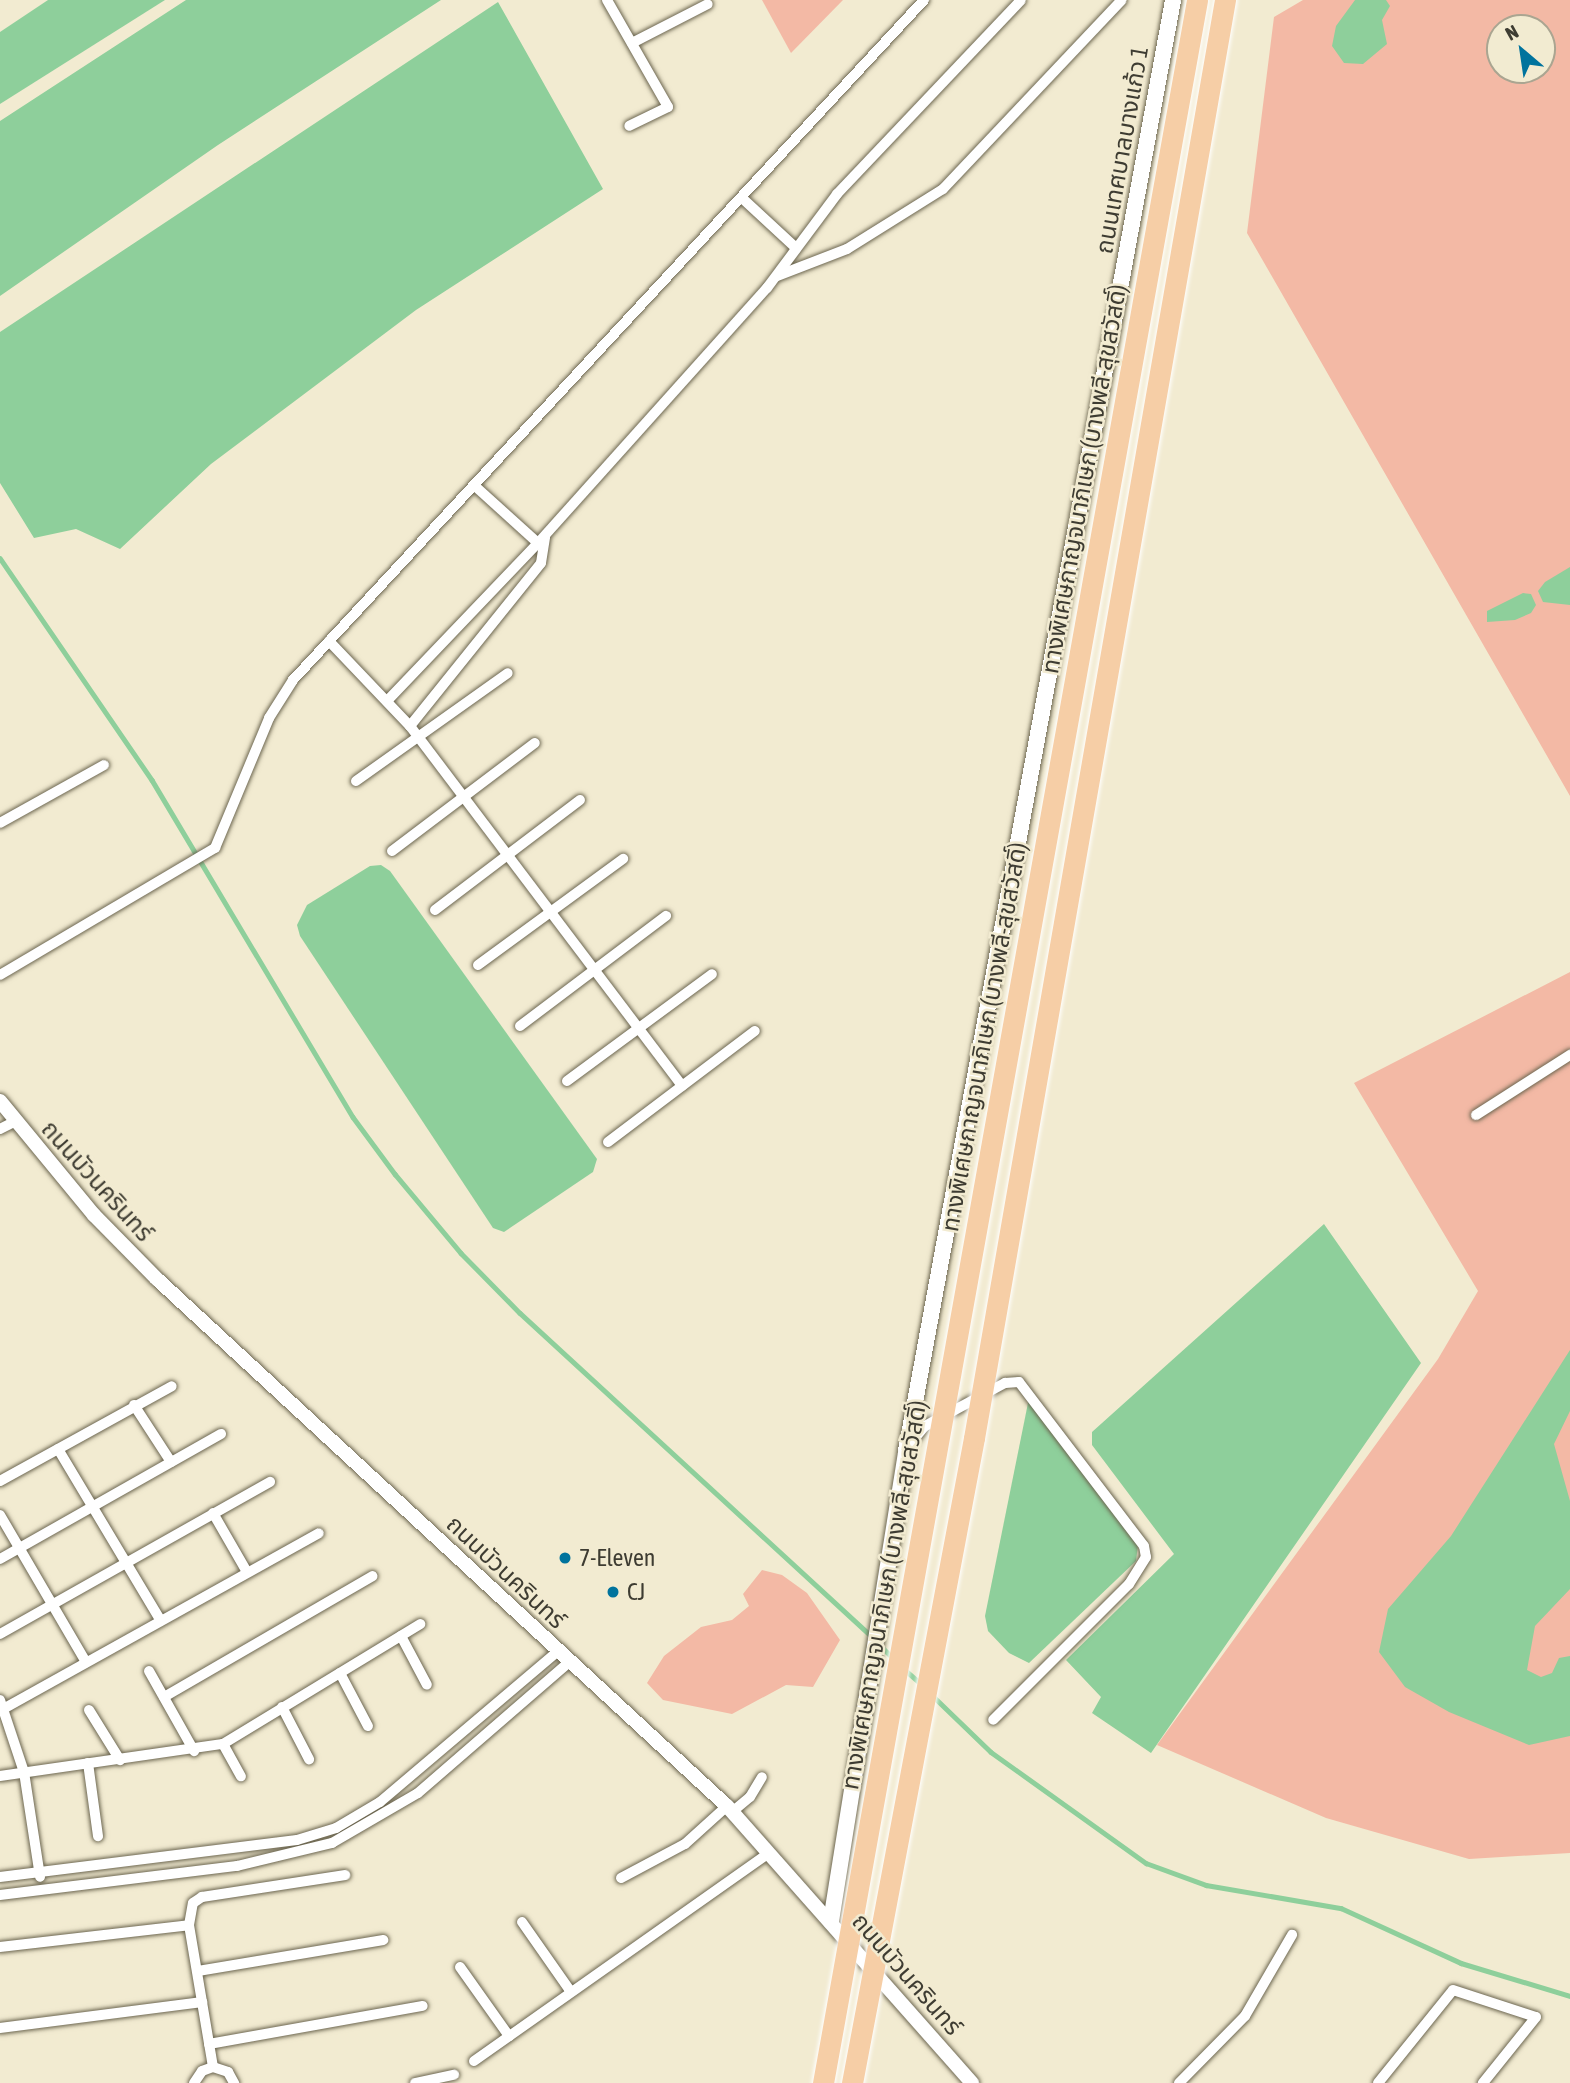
<!DOCTYPE html>
<meta charset="utf-8">
<style>
body{margin:0}
#map{position:relative;width:1570px;height:2083px;overflow:hidden;background:#f2ebd1;font-family:"Asap Condensed","Noto Sans Thai",sans-serif}
div>[style]{position:absolute}
.green>*{inset:0;background:#f3b9a5}
.water>*{inset:0;background:#8ecf9b}
.stream>*{height:4.5px;margin:-2.25px;padding:0 2.25px;transform-origin:2.25px;border-radius:2.25px;background:#8ecf9b}
.roads{filter:drop-shadow(0 0 2px #6c6650) drop-shadow(0 0 2px #6c6650)}
.minor>*{height:10px;margin:-5px;padding:0 5px;transform-origin:5px;border-radius:5px;background:#fff}
.tertiary>*{height:14px;margin:-7px;padding:0 7px;transform-origin:7px;border-radius:7px;background:#fff}
.secondary>*{height:16px;margin:-8px;padding:0 8px;transform-origin:8px;border-radius:8px;background:#fff}
.bridges{filter:drop-shadow(0 0 2px #fff) drop-shadow(0 0 2px #fff)}
.motorway-bridge>*{height:21px;margin:-10.5px;padding:0 10.5px;transform-origin:10.5px;border-radius:10.5px;background:#f6cea6}
.dots>*{width:19px;height:19px;translate:-50% -50%;box-sizing:border-box;border:4px solid #f2ebd1;border-radius:50%}
span{translate:-50% -50%;white-space:nowrap;text-align:center;line-height:1.15;-webkit-text-stroke:5px #f2ebd1;paint-order:stroke}
.street-label{font-size:24px;color:#3e3c32}
.poi-label{font-size:24px;color:#3e3c32}
.left{translate:0 -50%;text-align:left}
.north{position:absolute;left:1486px;top:14px;width:70px;height:70px;box-sizing:border-box;background:#f2ebd1;border:2px solid #aaa591;border-radius:50%;rotate:331deg;font-size:19px;font-weight:700;line-height:28px;text-align:center;color:#3e3c32}
.north::after{content:'';display:block;margin:auto;width:24px;height:32px;background:#00739d;clip-path:polygon(50% 0,100% 100%,50% 72%,0 100%)}
</style>
<div id="map">
<div class="green">
<div style="clip-path:polygon(762px 0,843px 0,791px 53px)"></div>
<div style="clip-path:polygon(evenodd,1303px 0,1570px 0,1570px 796px,1247px 233px,1274px 17px,1303px 0,1500px 28px,1542px 28px,1542px 70px,1500px 70px,1500px 28px)"></div>
<div style="clip-path:polygon(1570px 972px,1570px 1853px,1469px 1859px,1326px 1818px,1157px 1745px,1438px 1359px,1478px 1291px,1354px 1083px)"></div>
<div style="clip-path:polygon(762px 1570px,782px 1575px,807px 1593px,840px 1640px,813px 1687px,786px 1685px,732px 1714px,663px 1700px,647px 1683px,664px 1656px,701px 1627px,732px 1620px,749px 1606px,743px 1594px)"></div>
</div>
<div class="water">
<div style="clip-path:polygon(48px 0,165px 0,0 104px,0 32px)"></div>
<div style="clip-path:polygon(186px 0,441px 0,218px 145px,0 296px,0 121px)"></div>
<div style="clip-path:polygon(1355px 0,1386px 0,1390px 6px,1382px 20px,1387px 44px,1363px 64px,1344px 63px,1332px 46px,1336px 26px)"></div>
<div style="clip-path:polygon(498px 2px,603px 189px,416px 310px,211px 464px,120px 549px,76px 529px,34px 538px,0 483px,0 332px)"></div>
<div style="clip-path:polygon(1570px 567px,1570px 605px,1543px 602px,1538px 591px,1545px 582px)"></div>
<div style="clip-path:polygon(1523px 593px,1531px 594px,1536px 605px,1531px 613px,1515px 620px,1487px 622px,1487px 611px)"></div>
<div style="clip-path:polygon(381px 865px,390px 871px,597px 1159px,593px 1172px,504px 1232px,493px 1228px,300px 936px,297px 925px,307px 905px,370px 866px)"></div>
<div style="clip-path:polygon(1324px 1224px,1421px 1363px,1151px 1753px,1092px 1713px,1101px 1697px,1066px 1660px,1174px 1554px,1092px 1445px,1092px 1432px)"></div>
<div style="clip-path:polygon(1570px 1350px,1570px 1411px,1554px 1444px,1570px 1501px,1570px 1589px,1535px 1626px,1527px 1670px,1541px 1677px,1552px 1673px,1559px 1658px,1570px 1656px,1570px 1736px,1529px 1745px,1449px 1712px,1405px 1687px,1379px 1652px,1388px 1609px,1451px 1536px)"></div>
<div style="clip-path:polygon(1029px 1398px,1138px 1545px,1136px 1561px,1029px 1663px,1009px 1653px,988px 1631px,985px 1616px)"></div>
</div>
<div class="stream">
<div style="left:0;top:558px;width:269px;rotate:55.6deg"></div>
<div style="left:152px;top:780px;width:392px;rotate:59.2deg"></div>
<div style="left:353px;top:1117px;width:71px;rotate:53.6deg"></div>
<div style="left:395px;top:1174px;width:103px;rotate:50.1deg"></div>
<div style="left:461px;top:1253px;width:84px;rotate:45.5deg"></div>
<div style="left:520px;top:1313px;width:480px;rotate:42.6deg"></div>
<div style="left:879px;top:1644px;width:20px;rotate:45deg"></div>
<div style="left:904px;top:1669px;width:23px;rotate:41deg"></div>
<div style="left:932px;top:1695px;width:82px;rotate:44deg"></div>
<div style="left:991px;top:1752px;width:191px;rotate:35.6deg"></div>
<div style="left:1146px;top:1863px;width:64px;rotate:20.1deg"></div>
<div style="left:1206px;top:1885px;width:137px;rotate:9.7deg"></div>
<div style="left:1341px;top:1908px;width:132px;rotate:24.6deg"></div>
<div style="left:1461px;top:1963px;width:114px;rotate:16.8deg"></div>
</div>
<div class="roads">
<div class="minor">
<div style="left:607px;top:0;width:123px;rotate:60.3deg"></div>
<div style="left:668px;top:107px;width:43px;rotate:154deg"></div>
<div style="left:632px;top:43px;width:85px;rotate:-27.2deg"></div>
<div style="left:742px;top:198px;width:74px;rotate:42.8deg"></div>
<div style="left:777px;top:276px;width:75px;rotate:-21.1deg"></div>
<div style="left:847px;top:249px;width:113px;rotate:-32deg"></div>
<div style="left:943px;top:189px;width:260px;rotate:-46.6deg"></div>
<div style="left:476px;top:487px;width:84px;rotate:42.1deg"></div>
<div style="left:329px;top:641px;width:117px;rotate:46.4deg"></div>
<div style="left:410px;top:726px;width:451px;rotate:52.9deg"></div>
<div style="left:387px;top:701px;width:219px;rotate:-46.3deg"></div>
<div style="left:538px;top:543px;width:343px;rotate:-48.1deg"></div>
<div style="left:767px;top:288px;width:117px;rotate:-53.3deg"></div>
<div style="left:837px;top:194px;width:267px;rotate:-46.5deg"></div>
<div style="left:410px;top:726px;width:209px;rotate:-51.2deg"></div>
<div style="left:541px;top:563px;width:26px;rotate:-81deg"></div>
<div style="left:356px;top:781px;width:186px;rotate:-35.4deg"></div>
<div style="left:0;top:823px;width:119px;rotate:-29.1deg"></div>
<div style="left:392px;top:851px;width:179px;rotate:-37.1deg"></div>
<div style="left:435px;top:910px;width:182px;rotate:-37.2deg"></div>
<div style="left:478px;top:965px;width:180px;rotate:-36.2deg"></div>
<div style="left:0;top:975px;width:250px;rotate:-30.6deg"></div>
<div style="left:215px;top:848px;width:141px;rotate:-67.4deg"></div>
<div style="left:269px;top:718px;width:45px;rotate:-57.7deg"></div>
<div style="left:293px;top:680px;width:928px;rotate:-47.14deg"></div>
<div style="left:520px;top:1026px;width:183px;rotate:-37deg"></div>
<div style="left:567px;top:1081px;width:180px;rotate:-36.4deg"></div>
<div style="left:1476px;top:1115px;width:112px;rotate:-32.6deg"></div>
<div style="left:0;top:1129px;width:16px;rotate:-27deg"></div>
<div style="left:608px;top:1142px;width:184px;rotate:-37.1deg"></div>
<div style="left:134px;top:1405px;width:68px;rotate:57deg"></div>
<div style="left:909px;top:1445px;width:25px;rotate:-50deg"></div>
<div style="left:925px;top:1426px;width:91px;rotate:-28.3deg"></div>
<div style="left:1005px;top:1383px;width:14px;rotate:-4deg"></div>
<div style="left:1019px;top:1382px;width:206px;rotate:52.7deg"></div>
<div style="left:1144px;top:1546px;width:11px;rotate:80deg"></div>
<div style="left:1146px;top:1557px;width:32px;rotate:122deg"></div>
<div style="left:1129px;top:1584px;width:192px;rotate:135deg"></div>
<div style="left:58px;top:1449px;width:200px;rotate:59.1deg"></div>
<div style="left:0;top:1481px;width:196px;rotate:-28.9deg"></div>
<div style="left:213px;top:1513px;width:68px;rotate:60deg"></div>
<div style="left:0;top:1515px;width:170px;rotate:59.7deg"></div>
<div style="left:0;top:1559px;width:254px;rotate:-29.5deg"></div>
<div style="left:0;top:1634px;width:310px;rotate:-29.4deg"></div>
<div style="left:401px;top:1636px;width:55px;rotate:62deg"></div>
<div style="left:149px;top:1671px;width:92px;rotate:60.6deg"></div>
<div style="left:340px;top:1673px;width:60px;rotate:62.2deg"></div>
<div style="left:164px;top:1697px;width:241px;rotate:-30.1deg"></div>
<div style="left:0;top:1700px;width:76px;rotate:71.6deg"></div>
<div style="left:24px;top:1772px;width:106px;rotate:81.3deg"></div>
<div style="left:282px;top:1707px;width:59px;rotate:62.6deg"></div>
<div style="left:5px;top:1708px;width:359px;rotate:-29.1deg"></div>
<div style="left:89px;top:1710px;width:59px;rotate:58.2deg"></div>
<div style="left:223px;top:1744px;width:37px;rotate:61deg"></div>
<div style="left:88px;top:1763px;width:74px;rotate:82.2deg"></div>
<div style="left:0;top:1776px;width:225px;rotate:-8.2deg"></div>
<div style="left:223px;top:1744px;width:231px;rotate:-31.3deg"></div>
<div style="left:732px;top:1812px;width:23px;rotate:-40deg"></div>
<div style="left:750px;top:1797px;width:23px;rotate:-59deg"></div>
<div style="left:0;top:1877px;width:299px;rotate:-7.1deg"></div>
<div style="left:297px;top:1840px;width:41px;rotate:-17.1deg"></div>
<div style="left:336px;top:1828px;width:51px;rotate:-30.6deg"></div>
<div style="left:380px;top:1802px;width:232px;rotate:-40.3deg"></div>
<div style="left:621px;top:1878px;width:72px;rotate:-28deg"></div>
<div style="left:685px;top:1844px;width:57px;rotate:-42.1deg"></div>
<div style="left:0;top:1895px;width:239px;rotate:-7deg"></div>
<div style="left:237px;top:1866px;width:98px;rotate:-13.6deg"></div>
<div style="left:332px;top:1843px;width:99px;rotate:-30.2deg"></div>
<div style="left:418px;top:1793px;width:198px;rotate:-40.9deg"></div>
<div style="left:522px;top:1922px;width:85px;rotate:55deg"></div>
<div style="left:0;top:1947px;width:190px;rotate:-6.6deg"></div>
<div style="left:460px;top:1967px;width:85px;rotate:54.6deg"></div>
<div style="left:198px;top:1971px;width:188px;rotate:-9.5deg"></div>
<div style="left:0;top:2028px;width:204px;rotate:-7.3deg"></div>
<div style="left:209px;top:2044px;width:217px;rotate:-10.1deg"></div>
<div style="left:474px;top:2061px;width:362px;rotate:-35.2deg"></div>
<div style="left:213px;top:2067px;width:144px;rotate:-99.6deg"></div>
<div style="left:189px;top:1925px;width:22px;rotate:-80deg"></div>
<div style="left:193px;top:1903px;width:11px;rotate:-34deg"></div>
<div style="left:202px;top:1897px;width:145px;rotate:-8.7deg"></div>
<div style="left:194px;top:2083px;width:14px;rotate:-56deg"></div>
<div style="left:202px;top:2071px;width:12px;rotate:-20deg"></div>
<div style="left:213px;top:2067px;width:16px;rotate:18deg"></div>
<div style="left:228px;top:2072px;width:13px;rotate:61deg"></div>
<div style="left:415px;top:2083px;width:40px;rotate:-12deg"></div>
<div style="left:1179px;top:2083px;width:94px;rotate:-45.4deg"></div>
<div style="left:1245px;top:2016px;width:94px;rotate:-59.9deg"></div>
<div style="left:1378px;top:2083px;width:119px;rotate:-51.1deg"></div>
<div style="left:1453px;top:1990px;width:87px;rotate:18deg"></div>
<div style="left:1536px;top:2017px;width:85px;rotate:128.8deg"></div>
</div>
<div class="tertiary">
<div style="left:0;top:1101px;width:148px;rotate:50.5deg"></div>
<div style="left:94px;top:1215px;width:90px;rotate:45.5deg"></div>
<div style="left:157px;top:1279px;width:776px;rotate:42.76deg"></div>
<div style="left:727px;top:1806px;width:370px;rotate:48.5deg"></div>
</div>
<div class="secondary">
<div style="left:831px;top:1921px;width:476px;rotate:-80.9deg"></div>
<div style="left:906px;top:1451px;width:1475px;rotate:-79.57deg"></div>
</div>
</div>
<div class="bridges">
<div class="motorway-bridge">
<div style="left:823px;top:2083px;width:2116px;rotate:-79.82deg"></div>
<div style="left:852px;top:2083px;width:656px;rotate:-79.29deg"></div>
<div style="left:974px;top:1438px;width:1460px;rotate:-80.1deg"></div>
</div>
</div>
<div class="dots">
<div style="left:565px;top:1558px;background:#00739d"></div>
<div style="left:613px;top:1592px;background:#00739d"></div>
</div>
<div class="street-label">
<span style="left:1122px;top:150px;rotate:-80deg">ถนนเทศบาลบางแก้ว 1</span>
<span style="left:1084px;top:479px;rotate:-80deg">ทางพิเศษกาญจนาภิเษก (บางพลี-สุขสวัสดิ์)</span>
<span style="left:984px;top:1037px;rotate:-80deg">ทางพิเศษกาญจนาภิเษก (บางพลี-สุขสวัสดิ์)</span>
<span style="left:97px;top:1181px;rotate:48deg">ถนนบัวนครินทร์</span>
<span style="left:506px;top:1572px;rotate:43deg">ถนนบัวนครินทร์</span>
<span style="left:884px;top:1595px;rotate:-80deg">ทางพิเศษกาญจนาภิเษก (บางพลี-สุขสวัสดิ์)</span>
<span style="left:907px;top:1974px;rotate:49deg">ถนนบัวนครินทร์</span>
</div>
<div class="poi-label">
<span class="left" style="left:579px;top:1558px">7-Eleven</span>
<span class="left" style="left:627px;top:1592px">CJ</span>
</div>
<div class="north">N</div>
</div>
